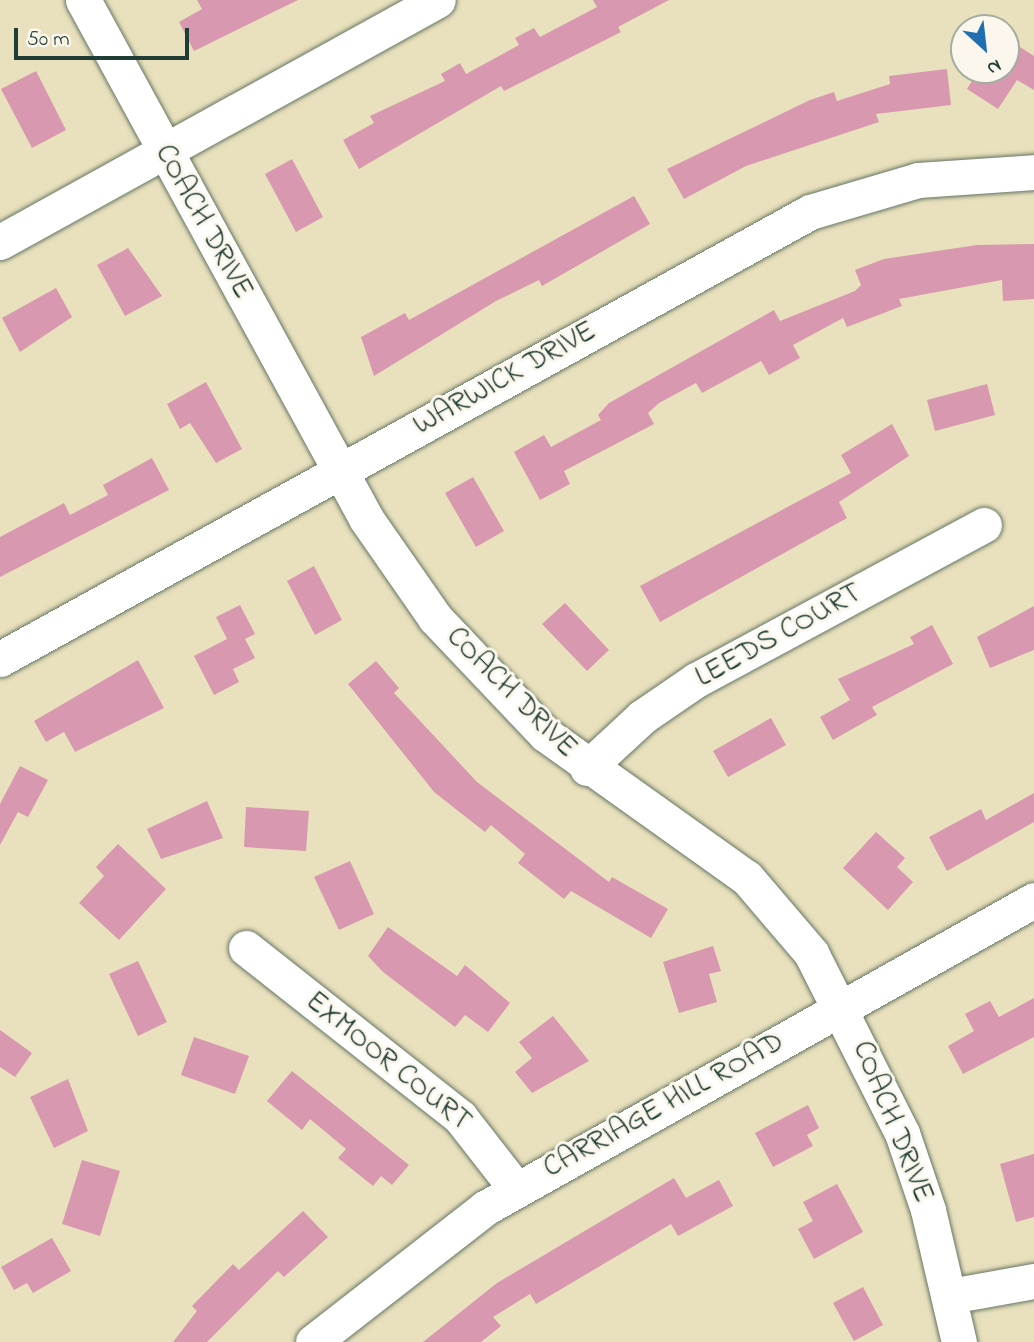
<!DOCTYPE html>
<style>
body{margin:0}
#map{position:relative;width:1034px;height:1342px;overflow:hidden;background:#e9e1bd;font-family:"Indie Flower",sans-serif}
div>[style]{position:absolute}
.building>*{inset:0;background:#d898af}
.roads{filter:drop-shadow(0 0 2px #667664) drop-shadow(0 0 2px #667664)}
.minor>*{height:35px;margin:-17.5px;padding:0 17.5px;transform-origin:17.5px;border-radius:17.5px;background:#fff}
span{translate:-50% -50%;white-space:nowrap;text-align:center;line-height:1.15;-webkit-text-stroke:6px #fbf7ec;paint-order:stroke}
.street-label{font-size:30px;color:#1f3d34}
.north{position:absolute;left:950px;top:14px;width:70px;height:70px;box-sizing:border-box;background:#fbf7ec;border:2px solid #a3ada2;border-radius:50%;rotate:153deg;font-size:19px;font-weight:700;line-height:28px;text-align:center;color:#1f3d34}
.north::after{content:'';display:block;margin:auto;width:24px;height:32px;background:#1f6fb2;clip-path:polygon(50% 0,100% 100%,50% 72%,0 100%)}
.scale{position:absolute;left:14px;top:28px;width:175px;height:32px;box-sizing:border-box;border:4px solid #1f3d34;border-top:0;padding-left:9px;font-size:21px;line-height:24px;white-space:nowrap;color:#1f3d34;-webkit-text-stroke:5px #fbf7ec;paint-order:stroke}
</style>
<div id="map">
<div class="building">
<div style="clip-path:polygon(197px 0,298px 0,194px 51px,179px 22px,202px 9px)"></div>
<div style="clip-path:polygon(593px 0,669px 0,618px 27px,621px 32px,504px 91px,501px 86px,359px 169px,343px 140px,374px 123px,370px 116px,445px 81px,441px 74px,460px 63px,466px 74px,519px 45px,515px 38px,534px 28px,540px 37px,597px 7px)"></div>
<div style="clip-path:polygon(1006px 38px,1034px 56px,1034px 90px,1017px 80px,998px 109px,967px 89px,979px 70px,1006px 70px)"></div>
<div style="clip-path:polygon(947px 69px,951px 105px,876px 114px,879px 122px,746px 166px,684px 199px,667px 169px,810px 100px,834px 92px,837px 101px,890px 84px,889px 76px)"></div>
<div style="clip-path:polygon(36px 71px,66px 130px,32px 148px,1px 89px)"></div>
<div style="clip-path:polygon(292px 159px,323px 217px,296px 232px,265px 174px)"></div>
<div style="clip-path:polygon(634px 196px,650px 224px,542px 286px,539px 280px,496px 301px,374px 376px,361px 337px,405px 313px,409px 320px)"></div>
<div style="clip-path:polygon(1034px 244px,1034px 299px,1003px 301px,1002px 280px,899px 299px,902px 306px,847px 327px,843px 318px,793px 345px,800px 358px,769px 375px,761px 361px,702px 393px,696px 383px,659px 403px,648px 413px,654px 424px,564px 471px,570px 484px,540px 500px,514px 452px,544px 435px,551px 447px,601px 420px,598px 415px,609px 403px,774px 310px,780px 321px,855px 291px,861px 285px,855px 270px,884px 259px,977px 245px)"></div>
<div style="clip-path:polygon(128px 248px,162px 296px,125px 316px,97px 265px)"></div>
<div style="clip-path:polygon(56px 288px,72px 317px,20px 352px,2px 318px)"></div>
<div style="clip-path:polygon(206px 382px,242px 449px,216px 463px,190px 423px,180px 429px,167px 404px)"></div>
<div style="clip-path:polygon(987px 384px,995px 415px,935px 431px,927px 400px)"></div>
<div style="clip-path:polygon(892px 424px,909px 456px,839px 502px,847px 518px,660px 622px,640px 586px,851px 473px,841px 455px)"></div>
<div style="clip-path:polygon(152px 458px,169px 490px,0 577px,0 537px,64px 503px,70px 515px,108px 495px,103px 485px)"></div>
<div style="clip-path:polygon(473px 477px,504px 531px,476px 547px,445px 493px)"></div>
<div style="clip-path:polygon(314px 566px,342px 620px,315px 635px,287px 581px)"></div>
<div style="clip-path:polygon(565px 603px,609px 650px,587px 671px,542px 624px)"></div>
<div style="clip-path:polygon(240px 605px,255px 634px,245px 639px,255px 658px,233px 669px,239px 682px,214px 695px,194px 656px,227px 639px,216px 617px)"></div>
<div style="clip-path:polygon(1034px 606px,1034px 650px,990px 668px,977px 637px)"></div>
<div style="clip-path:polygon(932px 625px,953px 664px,872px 707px,877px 715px,833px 740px,820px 717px,850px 700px,838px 679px,914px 644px,910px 637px)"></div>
<div style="clip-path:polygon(138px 660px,164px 708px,75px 752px,64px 732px,46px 742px,34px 721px)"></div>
<div style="clip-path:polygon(376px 661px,399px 688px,394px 693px,477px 782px,609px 882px,612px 877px,668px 909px,651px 938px,571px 891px,564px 899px,518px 863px,525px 854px,491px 825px,485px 832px,434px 792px,348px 684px)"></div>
<div style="clip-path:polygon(771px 718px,786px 745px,728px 777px,713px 751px)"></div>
<div style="clip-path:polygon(20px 766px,48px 780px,28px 817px,18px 812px,0 845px,0 804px)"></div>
<div style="clip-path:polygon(1034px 793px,1034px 822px,947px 871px,929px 837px,981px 809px,986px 820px)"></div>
<div style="clip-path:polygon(207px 801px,223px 838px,161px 859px,147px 829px)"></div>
<div style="clip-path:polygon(246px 807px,309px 811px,306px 851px,244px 847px)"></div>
<div style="clip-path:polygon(876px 832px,905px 858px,897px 867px,913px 882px,888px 910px,843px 868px)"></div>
<div style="clip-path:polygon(118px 844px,166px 889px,119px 940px,79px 903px,104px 876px,96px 867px)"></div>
<div style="clip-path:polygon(350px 861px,374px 914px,339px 930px,314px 877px)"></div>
<div style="clip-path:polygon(388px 927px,457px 976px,465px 965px,510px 1003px,488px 1032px,465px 1015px,455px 1027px,383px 972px,368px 956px)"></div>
<div style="clip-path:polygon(713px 946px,721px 971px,709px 974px,717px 1002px,679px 1013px,663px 962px)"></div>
<div style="clip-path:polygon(138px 961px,167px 1022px,138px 1036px,109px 974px)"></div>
<div style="clip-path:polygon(1034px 998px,1034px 1037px,963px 1074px,948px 1046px,974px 1031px,965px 1014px,990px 1001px,999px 1017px)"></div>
<div style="clip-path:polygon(553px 1016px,589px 1061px,532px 1093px,515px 1072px,532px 1058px,519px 1042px)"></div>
<div style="clip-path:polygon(0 1030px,32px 1053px,15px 1077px,0 1067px)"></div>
<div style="clip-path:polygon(194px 1037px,249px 1056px,235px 1094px,181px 1075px)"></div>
<div style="clip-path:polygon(292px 1071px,409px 1165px,392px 1185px,381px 1176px,373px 1186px,338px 1158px,346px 1149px,310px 1119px,302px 1130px,267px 1101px)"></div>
<div style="clip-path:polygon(68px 1079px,88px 1131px,54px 1148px,30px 1097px)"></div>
<div style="clip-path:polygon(808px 1105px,819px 1128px,807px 1135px,813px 1146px,773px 1167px,755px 1133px)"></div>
<div style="clip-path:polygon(1034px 1154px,1034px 1217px,1016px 1222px,1000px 1164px)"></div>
<div style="clip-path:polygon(82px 1160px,120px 1171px,100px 1236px,62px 1224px)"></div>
<div style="clip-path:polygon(674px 1178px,686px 1198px,719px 1180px,733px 1206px,678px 1236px,671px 1224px,536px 1304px,530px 1294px,493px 1317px,501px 1326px,481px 1342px,423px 1342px,497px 1283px)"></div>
<div style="clip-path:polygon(837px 1184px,863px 1232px,814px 1259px,798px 1229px,813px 1221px,803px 1202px)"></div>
<div style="clip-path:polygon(303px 1211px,328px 1237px,284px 1277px,278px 1271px,207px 1342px,173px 1342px,197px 1311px,192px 1306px,233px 1264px,239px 1270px)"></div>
<div style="clip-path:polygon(52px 1238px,71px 1271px,33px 1293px,27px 1283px,14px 1290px,1px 1267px)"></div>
<div style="clip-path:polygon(863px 1287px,883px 1325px,854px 1341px,833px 1303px)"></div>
</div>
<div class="roads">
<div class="minor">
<div style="left:83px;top:0;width:592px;rotate:61.36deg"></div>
<div style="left:367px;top:520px;width:119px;rotate:55.2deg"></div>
<div style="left:435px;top:618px;width:160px;rotate:46.5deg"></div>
<div style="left:545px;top:734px;width:248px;rotate:35.5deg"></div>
<div style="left:747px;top:878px;width:99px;rotate:49.5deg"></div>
<div style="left:811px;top:953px;width:202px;rotate:63.2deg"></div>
<div style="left:902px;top:1133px;width:81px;rotate:71.3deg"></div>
<div style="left:928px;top:1210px;width:136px;rotate:76.8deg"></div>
<div style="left:0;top:242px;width:500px;rotate:-28.92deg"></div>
<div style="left:0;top:659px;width:925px;rotate:-28.89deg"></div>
<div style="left:810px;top:212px;width:113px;rotate:-16.5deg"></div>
<div style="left:918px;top:180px;width:116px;rotate:-3.9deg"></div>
<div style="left:587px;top:768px;width:75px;rotate:-42.8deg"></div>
<div style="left:642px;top:717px;width:65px;rotate:-34.4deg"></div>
<div style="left:696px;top:680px;width:327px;rotate:-28.3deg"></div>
<div style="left:246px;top:948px;width:273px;rotate:38.3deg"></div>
<div style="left:460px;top:1117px;width:91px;rotate:52.1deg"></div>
<div style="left:950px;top:1296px;width:85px;rotate:-10.1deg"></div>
<div style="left:313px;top:1342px;width:218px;rotate:-37.9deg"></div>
<div style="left:485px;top:1208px;width:629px;rotate:-29.29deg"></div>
</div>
</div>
<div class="street-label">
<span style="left:203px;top:222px;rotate:61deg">COACH DRIVE</span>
<span style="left:505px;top:379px;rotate:-29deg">WARWICK DRIVE</span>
<span style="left:779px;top:636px;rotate:-29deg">LEEDS COURT</span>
<span style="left:511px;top:693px;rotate:45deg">COACH DRIVE</span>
<span style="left:388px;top:1062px;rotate:39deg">EXMOOR COURT</span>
<span style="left:664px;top:1106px;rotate:-29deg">CARRIAGE HILL ROAD</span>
<span style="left:892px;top:1122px;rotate:68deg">COACH DRIVE</span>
</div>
<div class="north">N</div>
<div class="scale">50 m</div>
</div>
